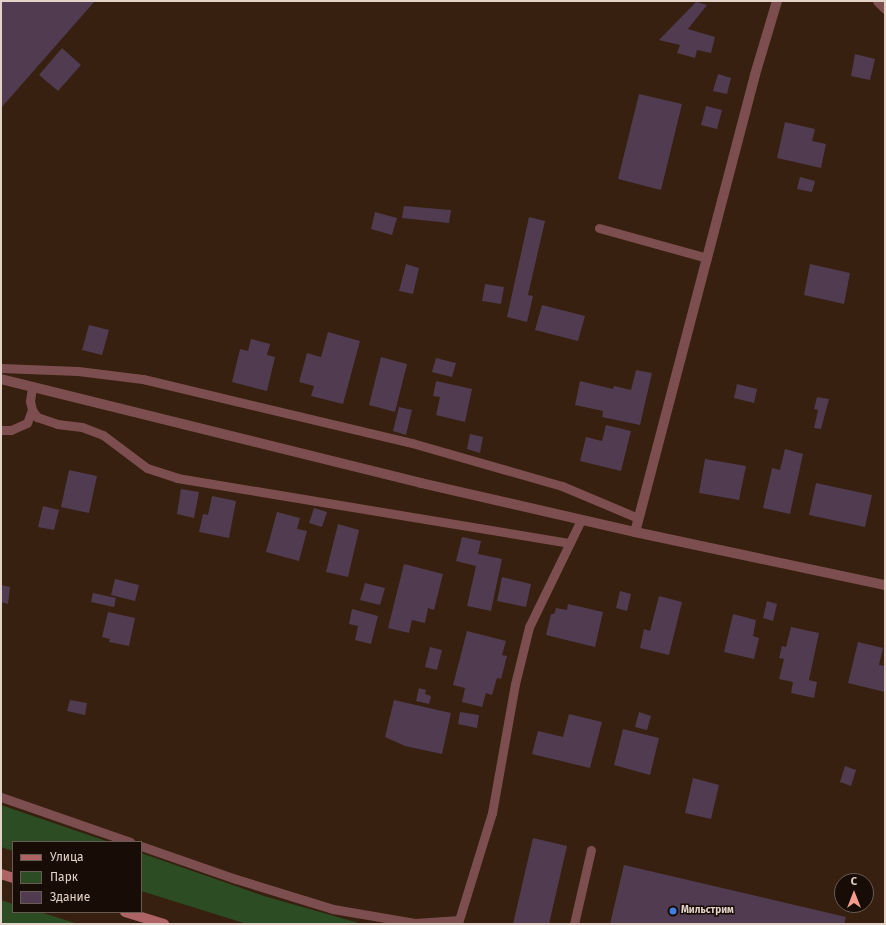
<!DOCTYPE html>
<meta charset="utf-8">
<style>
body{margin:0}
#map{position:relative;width:886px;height:925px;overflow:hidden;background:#37200f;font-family:"Fira Sans",sans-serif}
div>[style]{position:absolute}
.green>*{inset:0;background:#2c4c23}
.building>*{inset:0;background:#503b51}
.service>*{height:9px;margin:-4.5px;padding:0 4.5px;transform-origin:4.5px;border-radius:4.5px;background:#7d4e4f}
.minor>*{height:10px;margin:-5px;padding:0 5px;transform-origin:5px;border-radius:5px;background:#7d4e4f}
.tertiary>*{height:10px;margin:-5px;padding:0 5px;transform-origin:5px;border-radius:5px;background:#7d4e4f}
.secondary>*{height:10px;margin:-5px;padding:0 5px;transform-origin:5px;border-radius:5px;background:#ae6465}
.dots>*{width:11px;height:11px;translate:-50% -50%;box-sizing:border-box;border:2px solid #170c06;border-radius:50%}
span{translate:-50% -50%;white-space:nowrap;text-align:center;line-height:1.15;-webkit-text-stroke:3px #170c06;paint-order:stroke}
.poi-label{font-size:10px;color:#e2d2c8;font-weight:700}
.left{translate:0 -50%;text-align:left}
.frame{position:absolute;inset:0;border:2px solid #e2d2c8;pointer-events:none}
.legend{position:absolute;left:12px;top:841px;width:130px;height:72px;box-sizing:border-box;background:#170c06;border:1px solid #685b54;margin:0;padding:5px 7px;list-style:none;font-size:12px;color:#e2d2c8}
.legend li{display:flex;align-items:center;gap:8px;height:20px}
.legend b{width:20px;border:1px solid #685b54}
.north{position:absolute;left:834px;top:873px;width:40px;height:40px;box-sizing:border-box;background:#170c06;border:1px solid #685b54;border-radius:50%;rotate:0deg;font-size:11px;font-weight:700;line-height:16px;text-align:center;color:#e2d2c8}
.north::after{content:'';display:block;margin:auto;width:14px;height:18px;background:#f49d8c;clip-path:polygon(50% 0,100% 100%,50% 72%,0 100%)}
</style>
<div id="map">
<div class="green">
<div style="clip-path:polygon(1px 805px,68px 828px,109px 842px,13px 842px,13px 851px,1px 847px)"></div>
<div style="clip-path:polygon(141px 853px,264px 896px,362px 924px,247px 924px,141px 891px)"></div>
<div style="clip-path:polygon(1px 900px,13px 904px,13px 912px,40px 912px,78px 924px,1px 924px)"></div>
</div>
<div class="building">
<div style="clip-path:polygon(1px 1px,95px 1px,1px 108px)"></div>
<div style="clip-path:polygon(696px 2px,707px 5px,688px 29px,715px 37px,711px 53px,697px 50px,695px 58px,677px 53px,680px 45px,659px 40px)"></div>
<div style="clip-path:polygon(62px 48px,81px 65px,58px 91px,39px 75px)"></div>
<div style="clip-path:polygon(855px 54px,875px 59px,870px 80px,851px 76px)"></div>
<div style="clip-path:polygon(718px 74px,731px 78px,727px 94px,713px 91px)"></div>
<div style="clip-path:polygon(639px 94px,682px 104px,661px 190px,618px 179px)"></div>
<div style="clip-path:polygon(706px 106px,722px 110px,717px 129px,701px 125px)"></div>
<div style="clip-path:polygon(785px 122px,815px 129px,812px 141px,826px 144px,821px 168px,777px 158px)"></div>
<div style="clip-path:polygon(800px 177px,815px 181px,812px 192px,797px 189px)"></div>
<div style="clip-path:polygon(404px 206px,451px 210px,449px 223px,402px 218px)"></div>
<div style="clip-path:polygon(375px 212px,397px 218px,392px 235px,371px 229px)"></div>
<div style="clip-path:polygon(529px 217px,545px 221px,528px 295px,533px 296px,527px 322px,507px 317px)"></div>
<div style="clip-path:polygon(406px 264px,419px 268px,413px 294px,399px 291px)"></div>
<div style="clip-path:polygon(810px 264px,850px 273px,844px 304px,804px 295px)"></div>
<div style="clip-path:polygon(485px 284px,504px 287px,501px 304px,482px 301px)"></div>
<div style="clip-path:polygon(542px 305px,585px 316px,578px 341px,535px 330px)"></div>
<div style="clip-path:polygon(89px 325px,109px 330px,102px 355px,82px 350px)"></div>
<div style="clip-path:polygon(328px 332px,360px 341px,343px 404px,311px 396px,314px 386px,299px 382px,307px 353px,321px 357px)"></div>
<div style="clip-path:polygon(251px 339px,270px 344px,267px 355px,275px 357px,267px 391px,232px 382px,240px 349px,248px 351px)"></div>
<div style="clip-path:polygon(381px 357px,407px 364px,395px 412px,369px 405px)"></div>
<div style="clip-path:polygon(436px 358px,456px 363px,452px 377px,432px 372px)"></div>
<div style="clip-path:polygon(636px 370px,652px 373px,640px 425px,602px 417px,603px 411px,575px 405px,580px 381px,613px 389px,614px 386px,631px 390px)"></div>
<div style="clip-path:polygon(436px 381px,472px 389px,465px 422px,436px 415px,440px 397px,433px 396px)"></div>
<div style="clip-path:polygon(737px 384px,757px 389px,754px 403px,734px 398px)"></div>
<div style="clip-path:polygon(817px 397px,829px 399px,821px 429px,814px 428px,818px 410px,814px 409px)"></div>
<div style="clip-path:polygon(399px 407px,412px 410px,406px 435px,393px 431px)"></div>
<div style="clip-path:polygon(606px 425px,631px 431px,621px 471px,580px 461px,586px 437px,602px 441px)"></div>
<div style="clip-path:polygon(470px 434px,483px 437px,480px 453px,467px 449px)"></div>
<div style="clip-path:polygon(785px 449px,803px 454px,790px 514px,763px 508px,772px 468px,780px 470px)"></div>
<div style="clip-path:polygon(705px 459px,746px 466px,739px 500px,699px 493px)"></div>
<div style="clip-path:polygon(69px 470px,97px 476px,89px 513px,61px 507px)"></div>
<div style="clip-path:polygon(816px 483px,872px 495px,865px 527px,809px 515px)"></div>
<div style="clip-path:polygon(181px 489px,199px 492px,194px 518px,177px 514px)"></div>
<div style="clip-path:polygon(212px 496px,236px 501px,229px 538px,199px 532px,203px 514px,208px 515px)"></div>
<div style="clip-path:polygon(43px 506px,59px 510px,54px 530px,38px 527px)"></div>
<div style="clip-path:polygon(314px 508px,327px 512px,322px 527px,309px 523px)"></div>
<div style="clip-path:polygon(277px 512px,300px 518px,297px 529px,307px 531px,299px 561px,266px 552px)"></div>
<div style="clip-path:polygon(338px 524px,359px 530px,348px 577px,326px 572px)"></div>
<div style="clip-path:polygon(462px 537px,481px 541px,478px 554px,502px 559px,491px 611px,467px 606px,476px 566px,456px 561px)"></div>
<div style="clip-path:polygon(404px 564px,443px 574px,434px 610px,428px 608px,425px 623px,412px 620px,409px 633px,388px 628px)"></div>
<div style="clip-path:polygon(502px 577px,531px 584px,526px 607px,497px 601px)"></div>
<div style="clip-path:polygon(115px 579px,139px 585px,135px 601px,111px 595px)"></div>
<div style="clip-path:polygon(365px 583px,385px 588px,380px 605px,360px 600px)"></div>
<div style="clip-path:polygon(1px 585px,10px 587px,8px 604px,1px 602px)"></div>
<div style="clip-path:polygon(620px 591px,631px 594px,627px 611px,616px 608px)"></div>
<div style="clip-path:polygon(93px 593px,116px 598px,114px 607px,91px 602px)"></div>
<div style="clip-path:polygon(659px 596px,682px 602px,669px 655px,640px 648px,644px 629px,650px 631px)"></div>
<div style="clip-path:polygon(767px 601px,777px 604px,773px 621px,763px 618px)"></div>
<div style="clip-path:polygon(568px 604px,603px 612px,595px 647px,546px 635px,551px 614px,554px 614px,556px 608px,567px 610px)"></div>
<div style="clip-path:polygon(352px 609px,378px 616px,371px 644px,355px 640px,358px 626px,349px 624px)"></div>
<div style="clip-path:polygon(108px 612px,135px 618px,129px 646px,109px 642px,110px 639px,102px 637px)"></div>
<div style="clip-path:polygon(733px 614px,756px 620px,753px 636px,759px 638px,754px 659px,724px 652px)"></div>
<div style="clip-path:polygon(791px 627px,819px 633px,809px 680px,817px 682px,814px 698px,791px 693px,793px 682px,779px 679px,784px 659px,779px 658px,782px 646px,786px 647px)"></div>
<div style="clip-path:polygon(467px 631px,506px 641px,502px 655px,507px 656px,501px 679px,497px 678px,492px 695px,486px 693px,482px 707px,462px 702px,465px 688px,453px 685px)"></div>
<div style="clip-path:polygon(858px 642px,883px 648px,879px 665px,885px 666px,885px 692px,848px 683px)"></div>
<div style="clip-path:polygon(430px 647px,442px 650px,437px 670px,425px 667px)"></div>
<div style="clip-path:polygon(419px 688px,426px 690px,425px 694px,431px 696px,429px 704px,416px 701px)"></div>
<div style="clip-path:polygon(70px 700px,87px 703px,85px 715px,67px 711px)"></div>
<div style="clip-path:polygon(394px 700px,451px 713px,442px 754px,405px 746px,385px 737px)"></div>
<div style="clip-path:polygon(460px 712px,479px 715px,477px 728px,458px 724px)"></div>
<div style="clip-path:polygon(639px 712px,651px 716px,647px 730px,635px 727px)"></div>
<div style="clip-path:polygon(569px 714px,602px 722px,590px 768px,532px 754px,538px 731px,563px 737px)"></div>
<div style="clip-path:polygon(623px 729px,659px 738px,650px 775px,614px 765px)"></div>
<div style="clip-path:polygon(845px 766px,856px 770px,851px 786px,840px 782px)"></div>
<div style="clip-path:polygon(693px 778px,719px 785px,711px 819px,685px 813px)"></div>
<div style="clip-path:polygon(533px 838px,567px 846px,549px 924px,513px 924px)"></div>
<div style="clip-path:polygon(624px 865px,846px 917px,844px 924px,610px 924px)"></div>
</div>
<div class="service">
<div style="left:877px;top:1px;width:11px;rotate:45deg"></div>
<div style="left:599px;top:228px;width:112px;rotate:15.5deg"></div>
<div style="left:1px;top:368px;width:77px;rotate:2.2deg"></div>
<div style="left:78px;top:371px;width:65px;rotate:7deg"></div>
<div style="left:143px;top:379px;width:277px;rotate:13.4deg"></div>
<div style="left:412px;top:443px;width:156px;rotate:16deg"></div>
<div style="left:562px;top:486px;width:82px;rotate:22.8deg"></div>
<div style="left:32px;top:387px;width:14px;rotate:98deg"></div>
<div style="left:30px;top:401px;width:9px;rotate:77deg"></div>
<div style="left:32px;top:410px;width:9px;rotate:54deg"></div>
<div style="left:37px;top:417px;width:21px;rotate:19deg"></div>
<div style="left:57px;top:424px;width:25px;rotate:7deg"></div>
<div style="left:82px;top:427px;width:22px;rotate:21deg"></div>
<div style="left:103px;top:435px;width:55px;rotate:36.9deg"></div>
<div style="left:147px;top:468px;width:32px;rotate:18deg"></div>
<div style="left:177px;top:478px;width:397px;rotate:9.4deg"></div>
<div style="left:1px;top:430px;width:10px"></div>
<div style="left:11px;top:430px;width:17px;rotate:-24deg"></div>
<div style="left:27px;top:423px;width:14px;rotate:-69deg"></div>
<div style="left:1px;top:797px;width:137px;rotate:19.2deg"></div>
<div style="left:141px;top:846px;width:101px;rotate:19.2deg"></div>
<div style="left:236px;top:879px;width:102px;rotate:17.2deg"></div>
<div style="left:333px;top:909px;width:83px;rotate:9.7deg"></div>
<div style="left:415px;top:923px;width:44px;rotate:-3.9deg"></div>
<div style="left:459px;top:920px;width:112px;rotate:-72.9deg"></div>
<div style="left:492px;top:813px;width:131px;rotate:-79.9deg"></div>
<div style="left:515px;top:684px;width:59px;rotate:-76.2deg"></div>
<div style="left:529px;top:627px;width:119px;rotate:-64.1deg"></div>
<div style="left:574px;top:924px;width:76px;rotate:-77.1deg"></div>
</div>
<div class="minor">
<div style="left:1px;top:379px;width:433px;rotate:13.9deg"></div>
<div style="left:421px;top:483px;width:220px;rotate:12.9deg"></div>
</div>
<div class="tertiary">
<div style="left:777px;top:1px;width:77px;rotate:106.6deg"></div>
<div style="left:755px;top:75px;width:472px;rotate:104.7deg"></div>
<div style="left:635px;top:532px;width:256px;rotate:12deg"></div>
</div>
<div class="secondary">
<div style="left:1px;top:874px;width:13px;rotate:18deg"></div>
<div style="left:125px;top:912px;width:41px;rotate:17.1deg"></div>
</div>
<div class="dots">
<div style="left:673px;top:911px;background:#3f7fe0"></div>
</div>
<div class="poi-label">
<span class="left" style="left:681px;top:911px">Мильстрим</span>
</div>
<div class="frame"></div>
<ul class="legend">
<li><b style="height:5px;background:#ae6465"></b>Улица</li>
<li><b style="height:11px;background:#2c4c23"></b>Парк</li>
<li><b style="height:11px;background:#503b51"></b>Здание</li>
</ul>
<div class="north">С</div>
</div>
